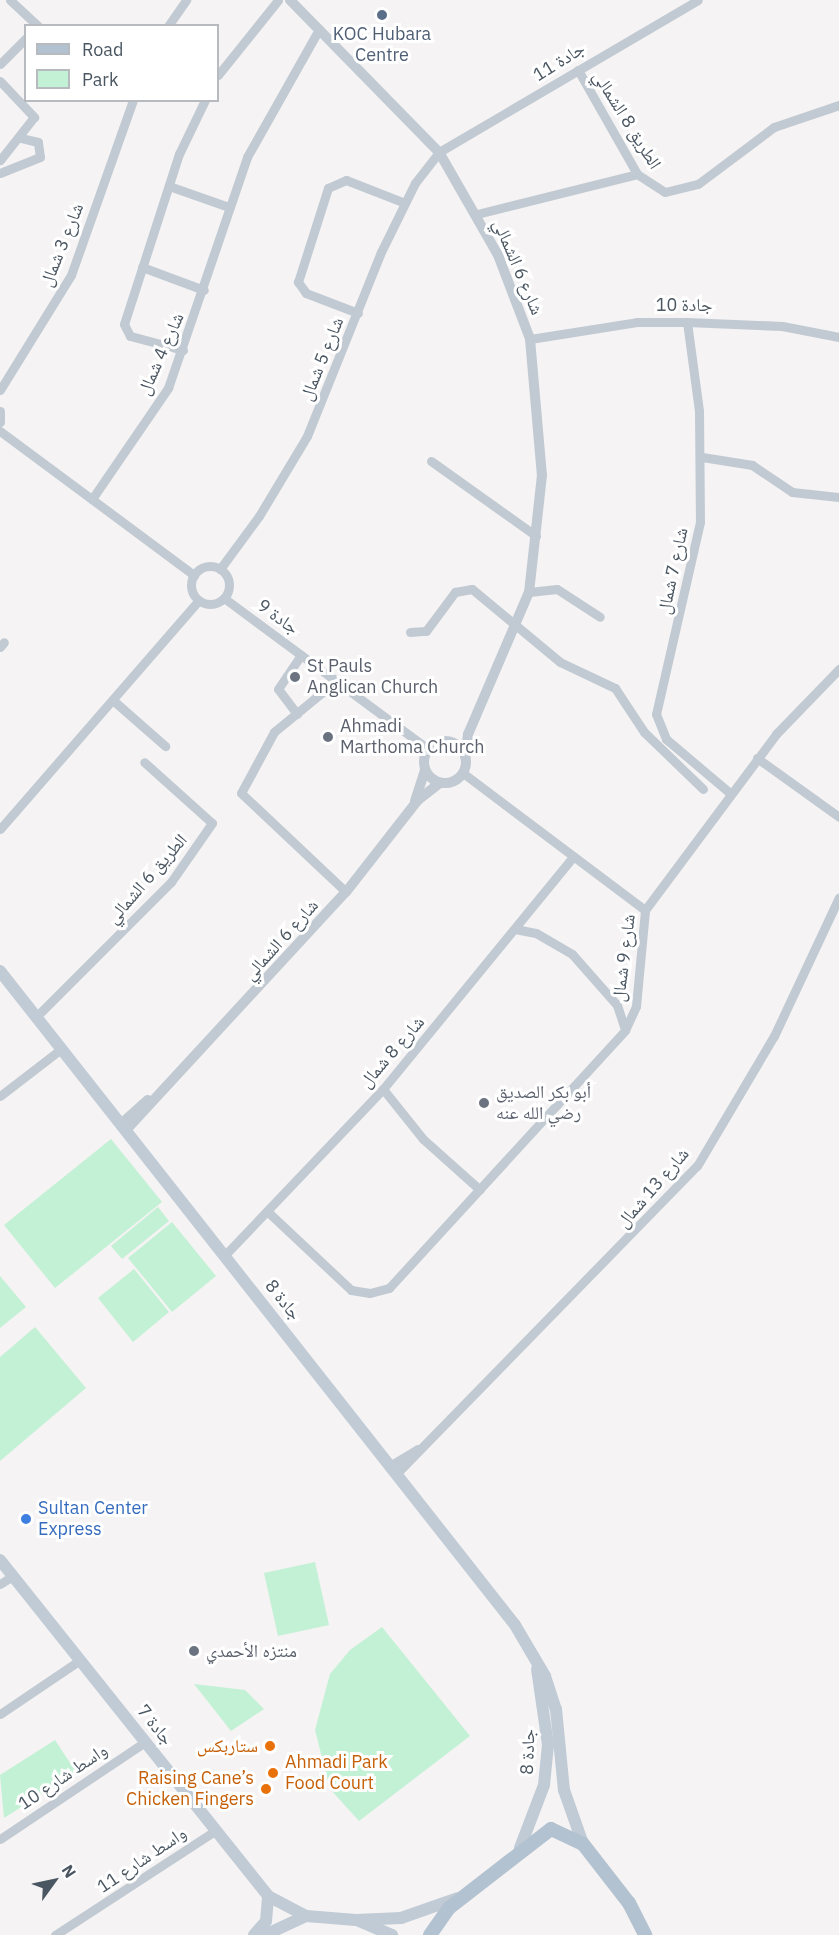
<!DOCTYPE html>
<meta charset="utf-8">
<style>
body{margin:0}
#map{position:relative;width:839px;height:1935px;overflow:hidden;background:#f5f3f3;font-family:"IBM Plex Sans","Noto Naskh Arabic",sans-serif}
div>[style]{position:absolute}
.green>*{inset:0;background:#c3f1d5}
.minor>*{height:9px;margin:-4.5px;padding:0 4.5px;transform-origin:4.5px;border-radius:4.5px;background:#c1cad2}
.minor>.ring{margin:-4.5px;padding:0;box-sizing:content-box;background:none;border:9px solid #c1cad2;border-radius:50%}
.tertiary>*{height:10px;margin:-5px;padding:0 5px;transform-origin:5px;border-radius:5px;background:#c1cad2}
.tertiary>.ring{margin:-5px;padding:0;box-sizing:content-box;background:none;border:10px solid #c1cad2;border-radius:50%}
.secondary>*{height:12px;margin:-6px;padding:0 6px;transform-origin:6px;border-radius:6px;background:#c1cbd6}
.primary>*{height:14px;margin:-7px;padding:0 7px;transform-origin:7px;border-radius:7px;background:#b3c2d1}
.dots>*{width:16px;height:16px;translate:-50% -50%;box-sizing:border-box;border:3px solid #fff;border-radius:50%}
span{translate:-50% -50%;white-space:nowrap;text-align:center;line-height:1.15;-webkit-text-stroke:6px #fff;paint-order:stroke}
.service-label{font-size:18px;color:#4e5e75}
.street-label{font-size:18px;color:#4a5661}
.worship-label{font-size:18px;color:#5b616d}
.left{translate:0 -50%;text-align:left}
.shop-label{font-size:18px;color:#366cbe}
.food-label{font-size:18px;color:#c56008}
.right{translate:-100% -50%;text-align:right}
.legend{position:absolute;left:24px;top:24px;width:195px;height:78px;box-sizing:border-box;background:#fff;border:2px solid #b7bbc0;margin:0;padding:8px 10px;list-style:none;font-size:18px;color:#4a5661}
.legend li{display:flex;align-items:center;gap:12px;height:30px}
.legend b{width:30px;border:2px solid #b7bbc0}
.north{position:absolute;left:24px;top:1851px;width:60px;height:60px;-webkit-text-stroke:4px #fff;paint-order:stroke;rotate:57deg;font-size:16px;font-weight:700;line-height:24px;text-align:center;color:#4a5661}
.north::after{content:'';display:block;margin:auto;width:21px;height:27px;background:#4a5661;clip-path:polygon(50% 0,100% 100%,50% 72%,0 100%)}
</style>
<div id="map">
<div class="green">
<div style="clip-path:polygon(111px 1139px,162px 1202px,55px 1288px,4px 1225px)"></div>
<div style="clip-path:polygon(158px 1207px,169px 1221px,122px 1259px,111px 1246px)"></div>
<div style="clip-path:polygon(172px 1222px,216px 1276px,172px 1312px,128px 1258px)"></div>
<div style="clip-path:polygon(134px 1269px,169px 1312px,133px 1342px,98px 1298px)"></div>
<div style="clip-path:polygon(0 1276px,26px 1307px,0 1328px)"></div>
<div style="clip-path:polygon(35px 1327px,86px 1388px,0 1461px,0 1357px)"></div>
<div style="clip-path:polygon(315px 1562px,329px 1625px,278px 1636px,264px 1573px)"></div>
<div style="clip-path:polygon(382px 1627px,470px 1736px,359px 1821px,330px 1789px,315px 1730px,330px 1674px,350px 1650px)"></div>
<div style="clip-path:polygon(194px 1684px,245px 1690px,264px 1709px,231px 1731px)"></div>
<div style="clip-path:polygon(55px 1740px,76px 1772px,4px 1818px,0 1775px)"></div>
</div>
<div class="minor">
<div style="left:10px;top:0;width:38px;rotate:43deg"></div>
<div style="left:168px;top:26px;width:32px;rotate:-55deg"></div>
<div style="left:0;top:64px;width:37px;rotate:-45deg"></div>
<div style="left:578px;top:70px;width:120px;rotate:60.4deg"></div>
<div style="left:637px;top:174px;width:33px;rotate:33deg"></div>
<div style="left:665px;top:192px;width:34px;rotate:-14deg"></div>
<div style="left:698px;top:184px;width:95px;rotate:-36.9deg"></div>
<div style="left:774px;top:127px;width:69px;rotate:-18.7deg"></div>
<div style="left:218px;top:75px;width:96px;rotate:-51.3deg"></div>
<div style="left:0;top:81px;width:50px;rotate:46.6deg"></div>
<div style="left:34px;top:117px;width:55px;rotate:128.3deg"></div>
<div style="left:0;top:173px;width:43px;rotate:-21.8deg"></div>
<div style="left:40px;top:157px;width:15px;rotate:-98deg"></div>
<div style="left:38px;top:142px;width:17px;rotate:-167deg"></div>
<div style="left:169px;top:186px;width:64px;rotate:19.3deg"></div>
<div style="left:477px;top:214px;width:165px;rotate:-14deg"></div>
<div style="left:142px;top:267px;width:66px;rotate:20.4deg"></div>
<div style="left:358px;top:313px;width:56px;rotate:-159deg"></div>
<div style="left:306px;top:293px;width:14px;rotate:-126deg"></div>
<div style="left:298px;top:282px;width:99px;rotate:-72.3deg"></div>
<div style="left:328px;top:188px;width:20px;rotate:-24deg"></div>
<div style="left:346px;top:180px;width:63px;rotate:21.3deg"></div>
<div style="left:687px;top:322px;width:90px;rotate:82.3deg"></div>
<div style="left:699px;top:411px;width:111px;rotate:89.5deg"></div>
<div style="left:700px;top:522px;width:197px;rotate:102.9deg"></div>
<div style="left:656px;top:714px;width:27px;rotate:68deg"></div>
<div style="left:666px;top:739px;width:84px;rotate:40.2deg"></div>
<div style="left:530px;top:339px;width:108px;rotate:-9deg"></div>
<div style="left:637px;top:322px;width:50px"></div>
<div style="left:687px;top:322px;width:95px;rotate:2.4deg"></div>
<div style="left:782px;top:326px;width:58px;rotate:10.9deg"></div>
<div style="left:183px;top:350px;width:55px;rotate:-165.2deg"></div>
<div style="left:130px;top:336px;width:13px;rotate:-117deg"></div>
<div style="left:124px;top:324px;width:179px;rotate:-72.1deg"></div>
<div style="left:179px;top:154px;width:60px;rotate:-64.3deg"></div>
<div style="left:0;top:390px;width:135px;rotate:-58.3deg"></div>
<div style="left:71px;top:275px;width:186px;rotate:-70.5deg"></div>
<div style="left:0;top:411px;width:11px;rotate:90deg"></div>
<div style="left:0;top:431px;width:242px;rotate:36.6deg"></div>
<div style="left:702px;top:457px;width:51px;rotate:9.1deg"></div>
<div style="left:752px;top:465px;width:48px;rotate:34deg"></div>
<div style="left:792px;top:492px;width:47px;rotate:6.1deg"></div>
<div style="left:431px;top:461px;width:129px;rotate:35.5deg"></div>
<div style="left:92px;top:499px;width:135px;rotate:-55.6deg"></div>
<div style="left:168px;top:388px;width:244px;rotate:-71.1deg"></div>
<div style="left:247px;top:157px;width:147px;rotate:-60.6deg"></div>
<div class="ring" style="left:191px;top:566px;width:29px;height:29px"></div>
<div style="left:220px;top:569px;width:66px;rotate:-53.7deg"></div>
<div style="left:259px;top:516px;width:93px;rotate:-59deg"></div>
<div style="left:307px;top:436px;width:198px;rotate:-68.1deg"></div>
<div style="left:381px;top:252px;width:77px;rotate:-63.8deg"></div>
<div style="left:415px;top:183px;width:39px;rotate:-52deg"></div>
<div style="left:439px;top:152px;width:300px;rotate:-30.4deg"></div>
<div style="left:529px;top:592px;width:28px;rotate:-6deg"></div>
<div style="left:557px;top:589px;width:51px;rotate:33.1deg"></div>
<div style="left:224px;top:598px;width:254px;rotate:36.5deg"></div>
<div style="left:410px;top:632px;width:16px;rotate:-4deg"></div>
<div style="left:426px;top:631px;width:49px;rotate:-53.4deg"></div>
<div style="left:455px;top:592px;width:17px;rotate:-10deg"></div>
<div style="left:472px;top:589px;width:114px;rotate:39.7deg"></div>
<div style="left:560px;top:662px;width:61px;rotate:25.3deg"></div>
<div style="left:615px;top:688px;width:53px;rotate:56.6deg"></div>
<div style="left:644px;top:732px;width:82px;rotate:44deg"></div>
<div style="left:0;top:647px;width:6px;rotate:-51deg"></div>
<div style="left:336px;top:681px;width:80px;rotate:140.6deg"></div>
<div style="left:274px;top:732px;width:69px;rotate:118.4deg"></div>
<div style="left:241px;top:793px;width:144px;rotate:43.3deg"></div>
<div style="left:115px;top:702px;width:67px;rotate:41.3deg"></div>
<div style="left:297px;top:714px;width:31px;rotate:-127deg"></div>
<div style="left:278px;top:689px;width:41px;rotate:-55.9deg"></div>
<div style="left:757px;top:758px;width:101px;rotate:35.7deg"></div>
<div style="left:463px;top:773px;width:228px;rotate:37deg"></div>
<div style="left:0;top:829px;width:303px;rotate:-49deg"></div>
<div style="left:515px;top:929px;width:21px;rotate:11deg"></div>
<div style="left:536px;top:933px;width:42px;rotate:30.3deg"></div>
<div style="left:572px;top:954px;width:68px;rotate:48.6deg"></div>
<div style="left:617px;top:1005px;width:26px;rotate:72deg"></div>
<div style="left:36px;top:1017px;width:191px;rotate:-45deg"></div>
<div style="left:171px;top:882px;width:72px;rotate:-55.2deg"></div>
<div style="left:212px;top:823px;width:91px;rotate:-138.1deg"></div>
<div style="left:383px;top:1089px;width:64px;rotate:51.3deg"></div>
<div style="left:423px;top:1139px;width:76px;rotate:41.8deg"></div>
<div style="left:0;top:1096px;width:77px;rotate:-37.6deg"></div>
<div style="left:268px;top:1212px;width:114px;rotate:43.2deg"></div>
<div style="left:351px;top:1290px;width:19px;rotate:9deg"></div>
<div style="left:370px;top:1293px;width:20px;rotate:-15deg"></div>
<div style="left:389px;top:1288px;width:350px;rotate:-47.5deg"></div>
<div style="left:625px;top:1030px;width:26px;rotate:-65deg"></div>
<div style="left:636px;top:1006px;width:96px;rotate:-84.6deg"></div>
<div style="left:645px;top:910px;width:219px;rotate:-53.3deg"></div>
<div style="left:776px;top:734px;width:91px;rotate:-45.9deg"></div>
<div style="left:224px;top:1256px;width:231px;rotate:-46.4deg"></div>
<div style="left:383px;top:1089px;width:298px;rotate:-50.7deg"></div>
<div style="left:391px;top:1465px;width:31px;rotate:-31deg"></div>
<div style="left:397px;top:1473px;width:429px;rotate:-45.7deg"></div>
<div style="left:697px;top:1166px;width:151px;rotate:-59.4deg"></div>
<div style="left:774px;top:1036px;width:153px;rotate:-64.9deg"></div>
<div style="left:0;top:1584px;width:15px;rotate:-32deg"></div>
<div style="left:0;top:1714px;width:97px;rotate:-34deg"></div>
<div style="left:0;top:1839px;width:174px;rotate:-33.8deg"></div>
<div style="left:55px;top:1935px;width:192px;rotate:-33.1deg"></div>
</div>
<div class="tertiary">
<div style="left:290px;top:0;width:213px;rotate:45.6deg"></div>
<div style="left:439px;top:152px;width:119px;rotate:60.2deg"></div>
<div style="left:498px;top:255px;width:90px;rotate:69.1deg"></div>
<div style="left:530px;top:339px;width:137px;rotate:85deg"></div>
<div style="left:542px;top:475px;width:118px;rotate:96.3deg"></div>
<div style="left:529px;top:592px;width:155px;rotate:113.2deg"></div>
<div style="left:468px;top:734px;width:23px;rotate:97deg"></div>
<div class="ring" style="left:424px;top:741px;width:32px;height:32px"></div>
<div style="left:415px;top:801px;width:33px;rotate:-72deg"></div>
<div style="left:121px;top:1124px;width:36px;rotate:-42deg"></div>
<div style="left:126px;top:1130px;width:324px;rotate:-47.3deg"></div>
<div style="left:346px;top:892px;width:117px;rotate:-52deg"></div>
<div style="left:418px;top:800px;width:28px;rotate:-38deg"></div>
</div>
<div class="secondary">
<div style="left:0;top:971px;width:832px;rotate:51.78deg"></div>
<div style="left:515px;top:1625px;width:59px;rotate:59.5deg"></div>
<div style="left:545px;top:1676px;width:35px;rotate:72deg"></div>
<div style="left:556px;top:1709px;width:81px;rotate:84.4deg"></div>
<div style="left:564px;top:1790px;width:57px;rotate:70.6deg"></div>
<div style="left:0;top:1560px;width:430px;rotate:51.4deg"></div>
<div style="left:268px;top:1896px;width:43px;rotate:27.8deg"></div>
<div style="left:306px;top:1916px;width:50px;rotate:4.6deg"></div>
<div style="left:356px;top:1920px;width:45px;rotate:-2.5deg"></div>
<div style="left:401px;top:1918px;width:60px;rotate:-19.3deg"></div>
<div style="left:520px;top:1848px;width:67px;rotate:-69.1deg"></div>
<div style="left:544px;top:1785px;width:40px;rotate:-84.3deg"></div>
<div style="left:548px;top:1745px;width:77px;rotate:-98.2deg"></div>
<div style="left:359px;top:1921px;width:36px;rotate:23deg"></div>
<div style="left:254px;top:1935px;width:18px;rotate:-49deg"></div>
<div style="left:266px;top:1921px;width:25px;rotate:-85deg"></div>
<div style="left:265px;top:1935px;width:45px;rotate:-24.9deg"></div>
</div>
<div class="primary">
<div style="left:430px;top:1935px;width:33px;rotate:-55deg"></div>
<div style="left:449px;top:1908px;width:129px;rotate:-37.8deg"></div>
<div style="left:551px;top:1829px;width:35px;rotate:25deg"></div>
<div style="left:583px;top:1844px;width:75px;rotate:52.1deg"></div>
<div style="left:629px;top:1903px;width:36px;rotate:63deg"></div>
</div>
<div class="dots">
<div style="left:382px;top:15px;background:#5c6f8a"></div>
<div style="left:295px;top:677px;background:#6b7280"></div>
<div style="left:328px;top:737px;background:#6b7280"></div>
<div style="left:484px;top:1103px;background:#6b7280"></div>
<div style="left:26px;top:1519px;background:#3f7fe0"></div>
<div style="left:194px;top:1651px;background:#6b7280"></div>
<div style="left:270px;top:1746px;background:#e8710a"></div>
<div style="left:273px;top:1773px;background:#e8710a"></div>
<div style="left:266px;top:1789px;background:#e8710a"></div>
</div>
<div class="service-label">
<span style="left:382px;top:45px">KOC Hubara<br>Centre</span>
</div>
<div class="street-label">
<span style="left:559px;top:62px;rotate:-32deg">جادة 11</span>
<span style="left:627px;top:120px;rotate:58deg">الطريق 8 الشمالي</span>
<span style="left:62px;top:245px;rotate:-68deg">شارع 3 شمال</span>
<span style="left:518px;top:267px;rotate:67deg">شارع 6 الشمالي</span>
<span style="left:684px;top:305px">جادة 10</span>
<span style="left:161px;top:354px;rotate:-66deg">شارع 4 شمال</span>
<span style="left:322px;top:359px;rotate:-68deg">شارع 5 شمال</span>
<span style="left:673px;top:571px;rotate:-78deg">شارع 7 شمال</span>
<span style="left:278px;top:617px;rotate:36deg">جادة 9</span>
<span style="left:147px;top:879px;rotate:-49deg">الطريق 6 الشمالي</span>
<span style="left:281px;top:940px;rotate:-48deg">شارع 6 الشمالي</span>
<span style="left:624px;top:958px;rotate:-83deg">شارع 9 شمال</span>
<span style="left:392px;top:1052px;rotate:-49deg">شارع 8 شمال</span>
<span style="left:653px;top:1188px;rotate:-49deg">شارع 13 شمال</span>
<span style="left:283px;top:1300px;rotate:51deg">جادة 8</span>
<span style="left:155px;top:1725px;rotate:51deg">جادة 7</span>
<span style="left:528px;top:1752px;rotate:-88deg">جادة 8</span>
<span style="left:63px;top:1777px;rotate:-34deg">واسط شارع 10</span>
<span style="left:142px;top:1860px;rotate:-34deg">واسط شارع 11</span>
</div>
<div class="worship-label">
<span class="left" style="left:307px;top:677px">St Pauls<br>Anglican Church</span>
<span class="left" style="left:340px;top:737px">Ahmadi<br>Marthoma Church</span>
<span class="left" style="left:496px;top:1103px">أبو بكر الصديق<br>رضي الله عنه</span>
<span class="left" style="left:206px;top:1651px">منتزه الأحمدي</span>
</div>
<div class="shop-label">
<span class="left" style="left:38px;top:1519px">Sultan Center<br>Express</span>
</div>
<div class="food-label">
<span class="right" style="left:258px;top:1746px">ستاربكس</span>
<span class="left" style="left:285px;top:1773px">Ahmadi Park<br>Food Court</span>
<span class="right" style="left:254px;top:1789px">Raising Cane’s<br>Chicken Fingers</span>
</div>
<ul class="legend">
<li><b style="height:8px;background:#b3c2d1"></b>Road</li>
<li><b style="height:16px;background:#c3f1d5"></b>Park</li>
</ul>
<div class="north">N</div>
</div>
